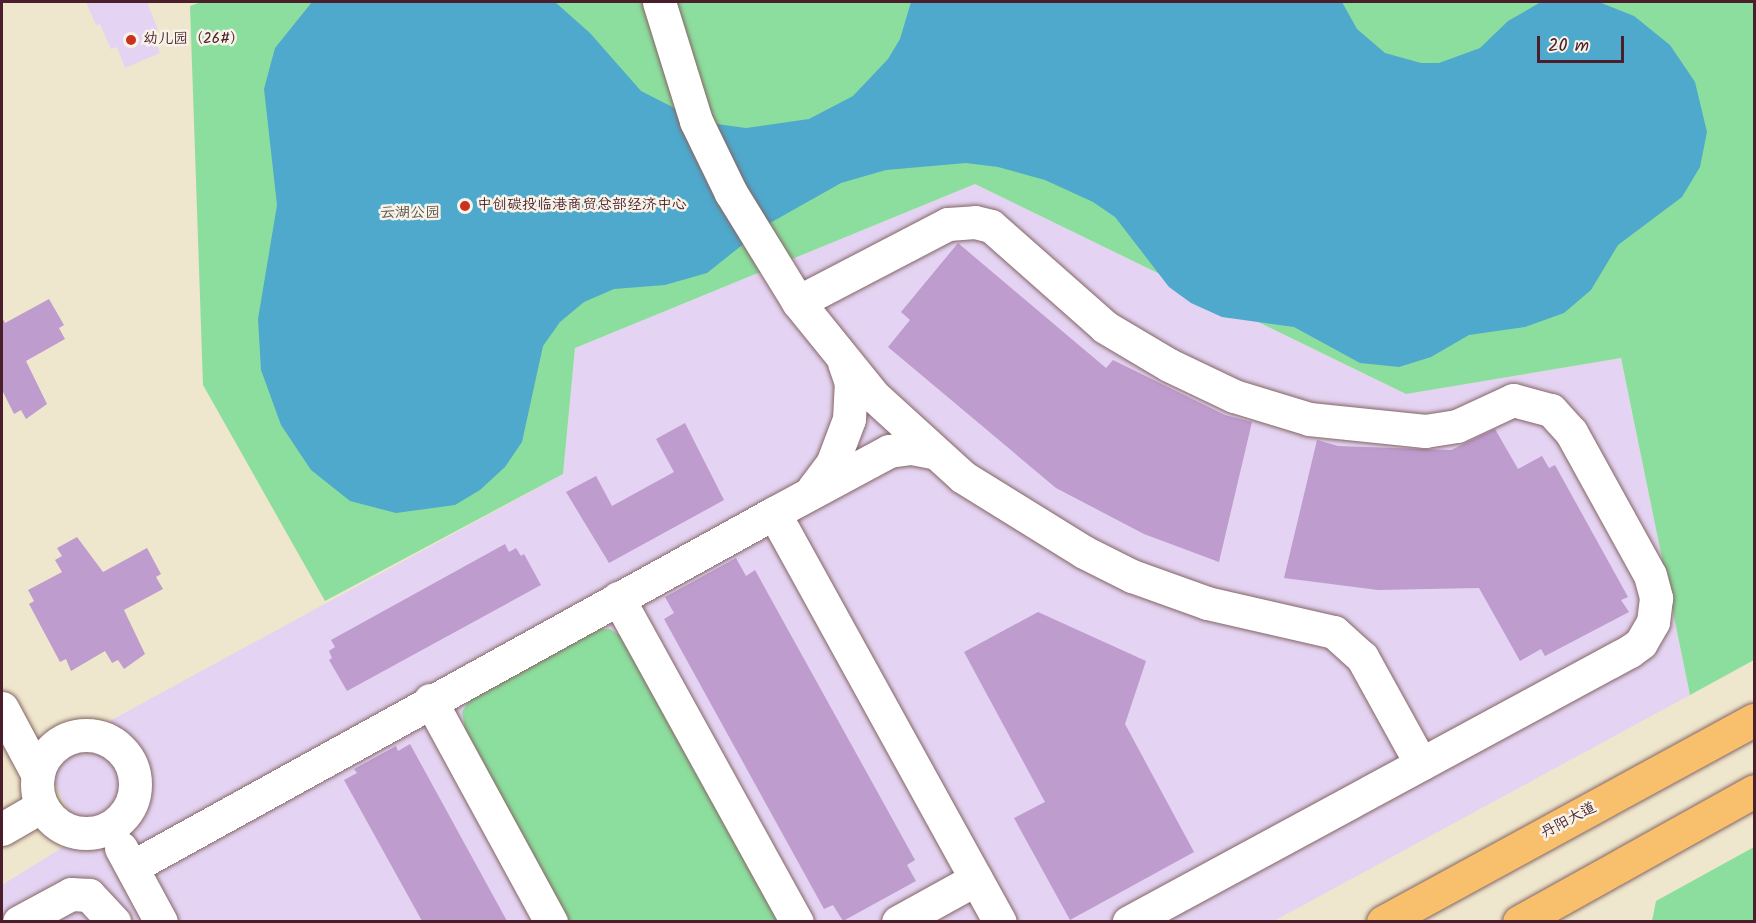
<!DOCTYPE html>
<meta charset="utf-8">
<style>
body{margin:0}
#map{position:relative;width:1756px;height:923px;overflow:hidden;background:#efe7cd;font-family:Kalam,"LXGW WenKai TC",sans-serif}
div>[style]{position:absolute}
.built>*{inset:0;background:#e4d3f2}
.green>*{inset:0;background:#8cde9e}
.water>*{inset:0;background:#4ea9cc}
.building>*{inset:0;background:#be9cce}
.roads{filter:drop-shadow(0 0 2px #846564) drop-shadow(0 0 2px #846564)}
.minor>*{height:33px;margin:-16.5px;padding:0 16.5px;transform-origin:16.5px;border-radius:16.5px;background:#fff}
.minor>.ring{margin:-16.5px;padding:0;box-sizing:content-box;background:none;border:33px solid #fff;border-radius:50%}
.major>*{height:33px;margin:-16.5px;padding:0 16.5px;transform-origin:16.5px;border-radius:16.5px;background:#f8bf6c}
.dots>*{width:16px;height:16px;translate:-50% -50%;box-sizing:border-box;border:3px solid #f7f3e8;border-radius:50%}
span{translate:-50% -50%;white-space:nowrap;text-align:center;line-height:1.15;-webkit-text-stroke:5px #f7f3e8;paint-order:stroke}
.poi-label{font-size:15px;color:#4a1f2b}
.left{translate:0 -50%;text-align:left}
.park-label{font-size:15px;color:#5a4f48}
.street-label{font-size:15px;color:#4a1f2b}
.frame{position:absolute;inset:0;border:3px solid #4a1f2b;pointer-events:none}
.scale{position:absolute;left:1537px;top:36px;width:87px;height:27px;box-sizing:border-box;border:3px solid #4a1f2b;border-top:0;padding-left:8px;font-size:18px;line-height:21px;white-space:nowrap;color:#4a1f2b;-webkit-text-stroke:4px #f7f3e8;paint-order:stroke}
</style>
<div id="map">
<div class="built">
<div style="clip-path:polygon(86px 2px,150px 2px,148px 4px,158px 30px,152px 33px,160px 53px,125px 68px,117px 47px,111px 49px,100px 24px,96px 25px)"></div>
<div style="clip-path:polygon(975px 184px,1406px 394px,1621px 358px,1690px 695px,1274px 921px,2px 922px,2px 885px,81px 836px,42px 758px,563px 474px,575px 348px)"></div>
</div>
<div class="green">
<div style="clip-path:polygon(201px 2px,1754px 2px,1754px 660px,1690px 695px,1621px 358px,1406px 394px,975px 184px,575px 348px,563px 474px,325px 601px,203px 385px,190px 6px)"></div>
<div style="clip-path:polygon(595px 629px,610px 629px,621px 636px,780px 921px,564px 921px,468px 745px,462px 712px,470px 699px)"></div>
<div style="clip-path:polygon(1754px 847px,1754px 921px,1652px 921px,1656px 901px)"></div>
</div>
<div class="water">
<div style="clip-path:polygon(312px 2px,555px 2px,590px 33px,641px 91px,702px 122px,746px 128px,809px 119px,853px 96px,888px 59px,900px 39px,911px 2px,1342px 2px,1357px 29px,1385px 53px,1421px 63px,1439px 63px,1480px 48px,1508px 21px,1541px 2px,1599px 2px,1634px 16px,1670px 45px,1695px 82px,1707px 132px,1700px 167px,1682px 197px,1618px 245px,1591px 290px,1564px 313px,1525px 327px,1469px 335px,1431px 357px,1399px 367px,1360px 363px,1294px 327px,1222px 317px,1191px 303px,1169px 287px,1115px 217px,1093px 202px,1045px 180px,998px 167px,966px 163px,886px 170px,841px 183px,770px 223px,707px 273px,665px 285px,614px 289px,584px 302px,560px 322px,543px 346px,522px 442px,505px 467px,480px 490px,455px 505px,396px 513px,350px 501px,311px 470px,281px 425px,261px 370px,258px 319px,277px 205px,264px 89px,275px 48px)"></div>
</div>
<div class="building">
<div style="clip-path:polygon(958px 243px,1106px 368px,1113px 360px,1225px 415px,1252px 422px,1219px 562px,1144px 534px,1056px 488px,888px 347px,910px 320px,901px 312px)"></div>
<div style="clip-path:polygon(49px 299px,64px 325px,59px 328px,65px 339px,26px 361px,47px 404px,26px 419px,21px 410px,14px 414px,2px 390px,2px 317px,5px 323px)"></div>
<div style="clip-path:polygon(685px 423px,724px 500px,609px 563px,566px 492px,596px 476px,612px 506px,674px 472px,656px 439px)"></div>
<div style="clip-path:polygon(1495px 429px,1518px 469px,1542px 456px,1549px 468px,1555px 465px,1628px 597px,1621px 600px,1629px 612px,1545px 656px,1541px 649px,1520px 661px,1479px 588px,1378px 590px,1284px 578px,1317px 440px,1338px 446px,1451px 450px)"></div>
<div style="clip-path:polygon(77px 537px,103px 572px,147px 548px,161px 574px,156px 577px,163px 589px,124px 610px,145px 654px,124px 669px,118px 660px,112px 663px,105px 651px,71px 671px,66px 659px,60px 662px,29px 604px,34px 601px,28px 590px,62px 572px,55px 560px,62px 556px,57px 548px)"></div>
<div style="clip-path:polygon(505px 544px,509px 552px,516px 548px,521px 556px,524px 554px,541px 585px,347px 691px,329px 660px,332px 658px,329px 651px,335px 647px,331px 640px)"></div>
<div style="clip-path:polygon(736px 558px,746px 576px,755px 570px,915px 860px,907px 865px,916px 881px,843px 921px,833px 905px,824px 909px,664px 619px,674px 613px,665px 597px)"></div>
<div style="clip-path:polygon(1038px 612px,1146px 661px,1125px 724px,1194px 852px,1070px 920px,1014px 818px,1045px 802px,964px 652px)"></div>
<div style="clip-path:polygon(410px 744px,507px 921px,422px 921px,344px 780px,357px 773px,354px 769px,396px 746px,398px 751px)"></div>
</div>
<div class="roads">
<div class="minor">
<div style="left:659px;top:2px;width:125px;rotate:72.7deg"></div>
<div style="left:696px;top:121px;width:80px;rotate:64.1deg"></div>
<div style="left:731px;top:193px;width:128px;rotate:58.4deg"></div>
<div style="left:798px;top:302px;width:121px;rotate:51deg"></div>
<div style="left:874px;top:396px;width:120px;rotate:42.3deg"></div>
<div style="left:963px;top:477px;width:142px;rotate:31.8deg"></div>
<div style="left:1084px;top:552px;width:54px;rotate:26.6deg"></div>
<div style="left:1132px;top:576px;width:80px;rotate:19.8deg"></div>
<div style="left:1207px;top:603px;width:130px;rotate:12.9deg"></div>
<div style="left:1334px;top:632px;width:38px;rotate:42deg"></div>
<div style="left:1362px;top:657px;width:122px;rotate:61.1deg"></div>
<div style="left:798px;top:302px;width:169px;rotate:-27.5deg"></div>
<div style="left:948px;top:224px;width:27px;rotate:-4deg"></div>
<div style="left:975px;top:222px;width:16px;rotate:14deg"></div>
<div style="left:991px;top:226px;width:152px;rotate:41.5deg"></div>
<div style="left:1105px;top:327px;width:74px;rotate:30.7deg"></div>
<div style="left:1169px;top:365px;width:72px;rotate:25.5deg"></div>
<div style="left:1234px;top:396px;width:78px;rotate:17deg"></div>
<div style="left:1309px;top:419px;width:117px;rotate:5.9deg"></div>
<div style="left:1425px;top:431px;width:32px;rotate:-9deg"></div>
<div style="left:1457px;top:426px;width:62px;rotate:-24.9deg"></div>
<div style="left:1513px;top:400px;width:39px;rotate:15deg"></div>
<div style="left:1551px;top:410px;width:30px;rotate:48deg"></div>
<div style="left:1571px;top:432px;width:163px;rotate:61.1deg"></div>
<div style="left:1650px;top:575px;width:24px;rotate:75deg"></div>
<div style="left:1656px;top:598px;width:24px;rotate:97deg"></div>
<div style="left:1653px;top:622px;width:24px;rotate:120deg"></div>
<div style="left:1641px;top:643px;width:14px;rotate:144deg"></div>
<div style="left:1630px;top:651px;width:570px;rotate:151.59deg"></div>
<div style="left:813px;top:489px;width:31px;rotate:-53deg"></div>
<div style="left:832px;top:464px;width:48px;rotate:-69.3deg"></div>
<div style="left:849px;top:419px;width:36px;rotate:-87deg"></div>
<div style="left:851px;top:383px;width:21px;rotate:-109deg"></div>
<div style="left:774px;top:513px;width:131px;rotate:-28.3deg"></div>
<div style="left:889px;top:451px;width:22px;rotate:-8deg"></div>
<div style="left:911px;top:448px;width:21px;rotate:11deg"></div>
<div style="left:618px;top:598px;width:370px;rotate:61.1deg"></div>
<div style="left:430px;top:700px;width:253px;rotate:61.4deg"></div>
<div style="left:2px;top:708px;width:76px;rotate:61.8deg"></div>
<div class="ring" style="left:37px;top:735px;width:65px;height:65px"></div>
<div style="left:2px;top:829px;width:46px;rotate:-29.9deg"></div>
<div style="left:121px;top:848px;width:84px;rotate:61.6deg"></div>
<div style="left:132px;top:867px;width:733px;rotate:-28.87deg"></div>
<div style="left:774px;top:513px;width:467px;rotate:61.1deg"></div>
<div style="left:19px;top:922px;width:59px;rotate:-28.3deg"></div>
<div style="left:71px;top:894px;width:18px;rotate:3deg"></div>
<div style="left:89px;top:895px;width:37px;rotate:47deg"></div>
<div style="left:898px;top:922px;width:89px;rotate:-28.9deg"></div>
</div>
<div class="major">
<div style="left:1383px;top:922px;width:422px;rotate:-28.6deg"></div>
<div style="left:1519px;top:922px;width:269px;rotate:-29.1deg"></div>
</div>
</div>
<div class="dots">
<div style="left:131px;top:40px;background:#c8321e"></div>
<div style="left:465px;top:206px;background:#c8321e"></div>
</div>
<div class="poi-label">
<span class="left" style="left:143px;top:40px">幼儿园（26#）</span>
<span class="left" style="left:477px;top:206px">中创碳投临港商贸总部经济中心</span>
</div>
<div class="park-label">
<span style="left:410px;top:214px">云湖公园</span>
</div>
<div class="street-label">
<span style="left:1569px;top:821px;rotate:-28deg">丹阳大道</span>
</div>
<div class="frame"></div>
<div class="scale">20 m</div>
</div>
